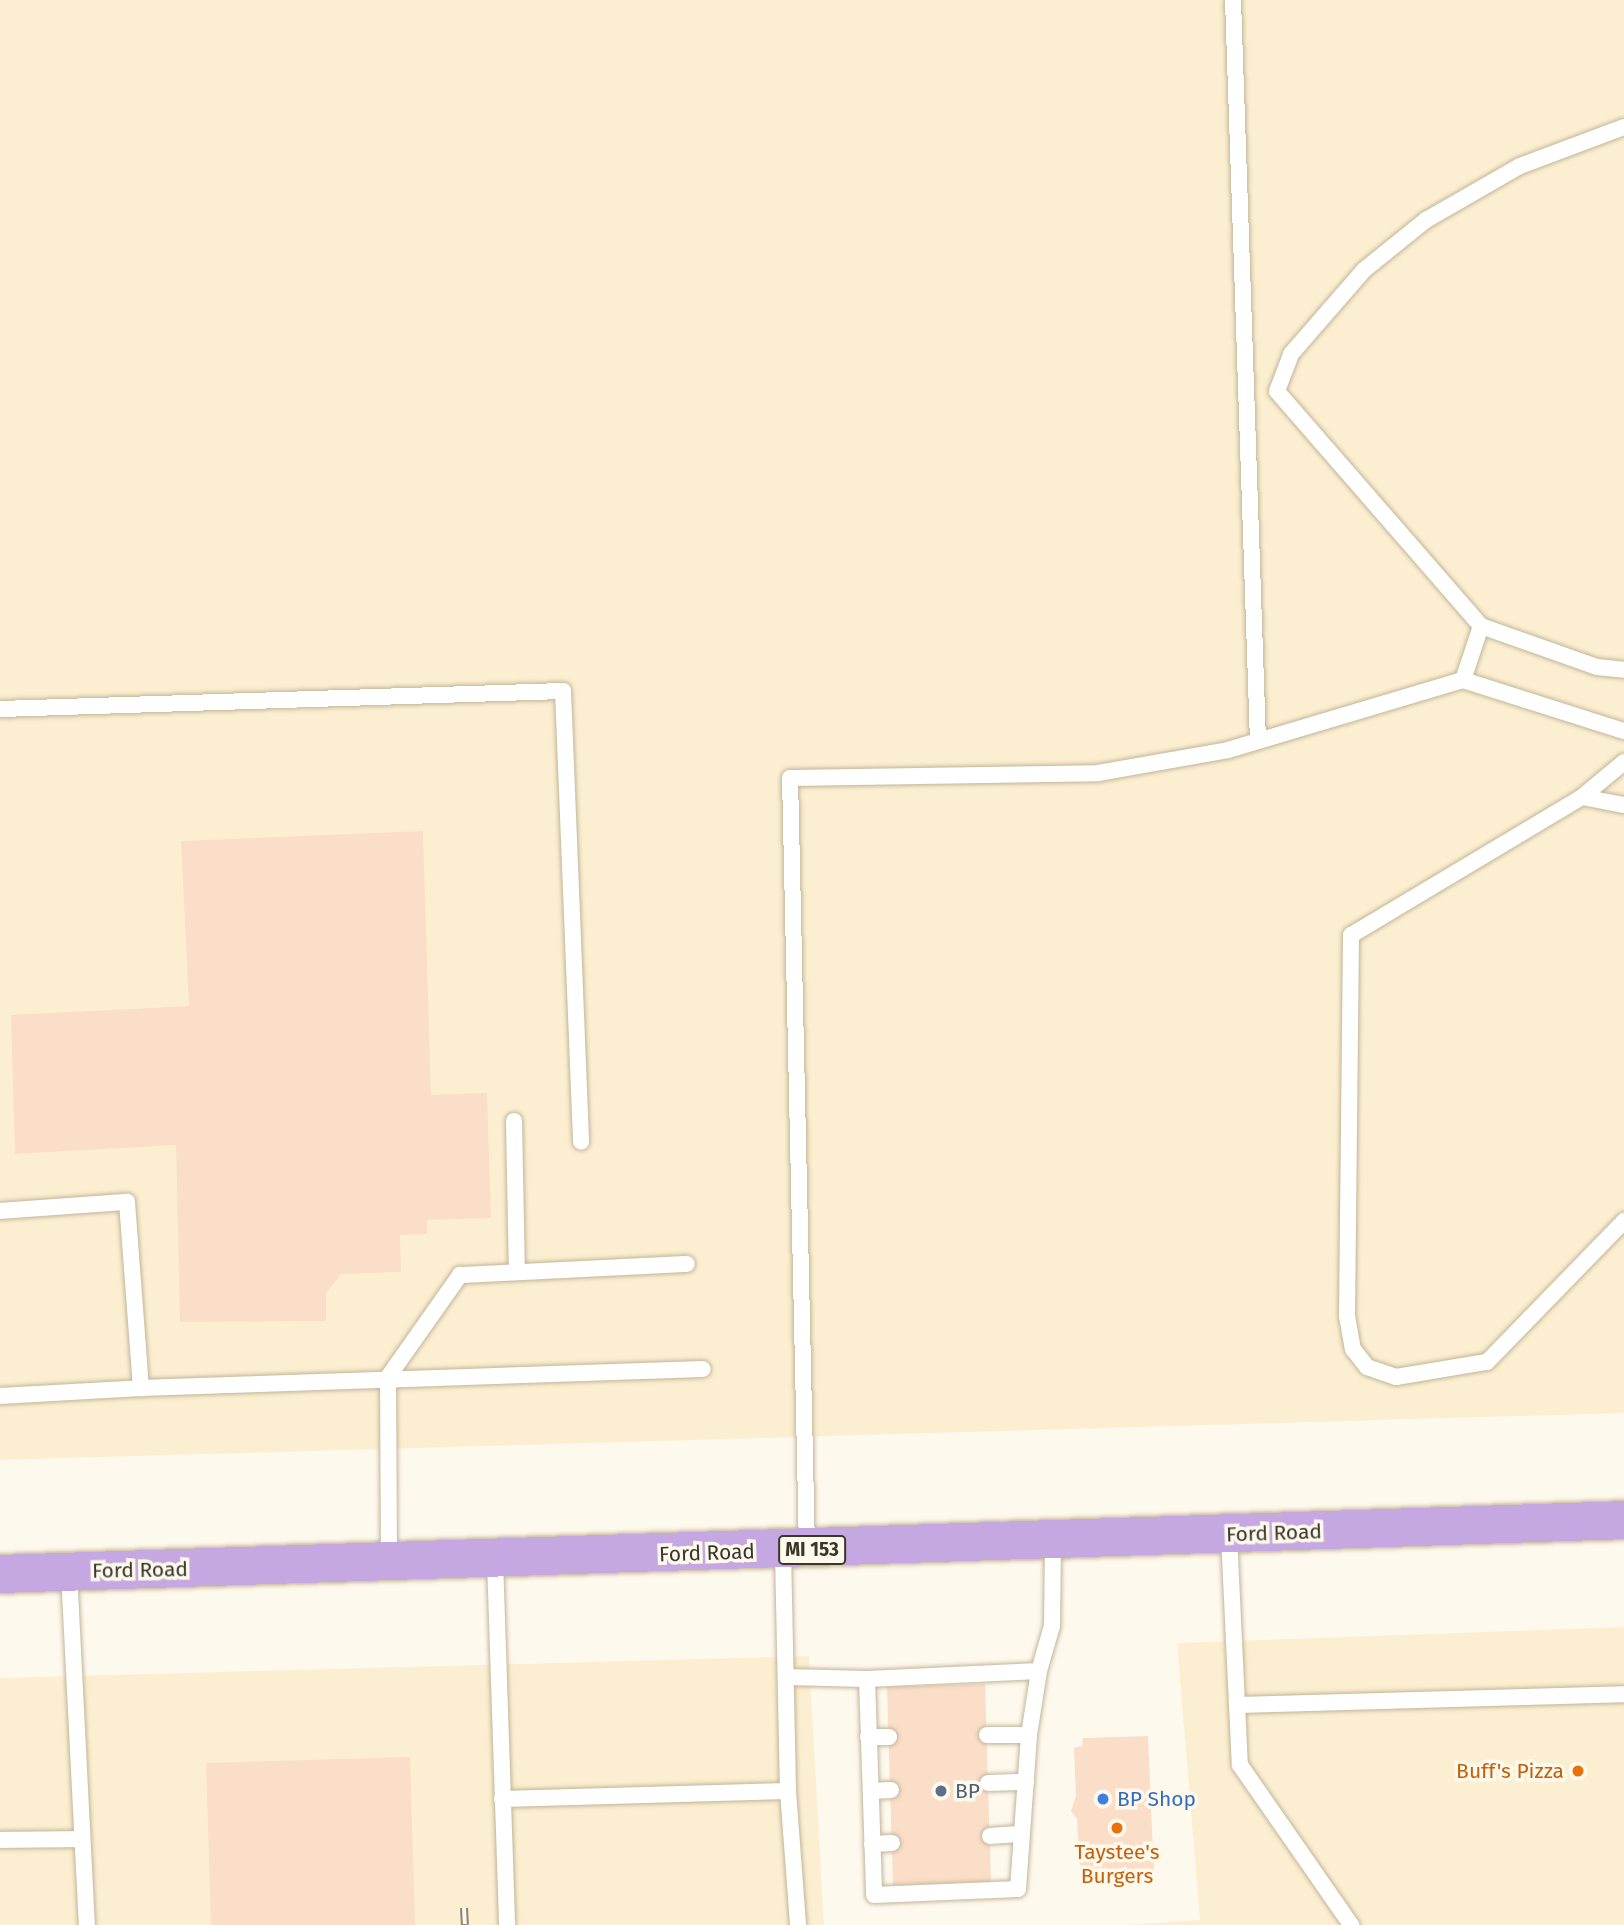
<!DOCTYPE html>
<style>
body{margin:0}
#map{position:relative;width:1624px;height:1925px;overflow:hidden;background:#fef9ed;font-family:"Fira Sans",sans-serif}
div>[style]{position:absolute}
.built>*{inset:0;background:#fcefd1}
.building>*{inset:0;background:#fbdec8}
.roads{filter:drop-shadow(0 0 2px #c2b598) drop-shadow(0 0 2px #c2b598)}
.lane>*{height:16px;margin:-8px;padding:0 8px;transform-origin:8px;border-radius:8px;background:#fff}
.primary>*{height:38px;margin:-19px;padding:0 19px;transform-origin:19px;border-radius:19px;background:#c5a8e2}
.rail>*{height:8px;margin-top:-4px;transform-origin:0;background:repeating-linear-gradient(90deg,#fef9ed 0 16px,#898478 0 32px);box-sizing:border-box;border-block:2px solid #898478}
.dots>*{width:19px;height:19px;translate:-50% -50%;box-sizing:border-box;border:4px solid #fef9ed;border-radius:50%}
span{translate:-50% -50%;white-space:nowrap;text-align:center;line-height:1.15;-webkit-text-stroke:7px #fef9ed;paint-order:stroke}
.shield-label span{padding:2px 5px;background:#fef9ed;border:2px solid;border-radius:5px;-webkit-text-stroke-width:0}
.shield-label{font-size:19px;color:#3b362a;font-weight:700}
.street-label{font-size:21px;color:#3b362a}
.food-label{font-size:21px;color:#c56008}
.right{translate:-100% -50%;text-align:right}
.service-label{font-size:21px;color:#4e5e75}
.left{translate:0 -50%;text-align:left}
.shop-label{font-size:21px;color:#366cbe}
</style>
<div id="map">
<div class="built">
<div style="clip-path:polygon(0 0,1624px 0,1624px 1413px,0 1460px)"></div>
<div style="clip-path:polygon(1624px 1627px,1624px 1925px,1125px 1925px,1200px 1920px,1177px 1643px)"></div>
<div style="clip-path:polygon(809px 1656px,824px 1925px,0 1925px,0 1678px)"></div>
</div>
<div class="building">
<div style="clip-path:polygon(423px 831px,431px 1095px,487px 1093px,491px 1218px,427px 1220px,427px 1234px,400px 1235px,401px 1272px,341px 1274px,326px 1293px,326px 1321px,180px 1322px,176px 1145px,15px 1154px,11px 1015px,189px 1006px,181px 841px)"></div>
<div style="clip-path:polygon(985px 1684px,991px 1882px,893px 1885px,887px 1687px)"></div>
<div style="clip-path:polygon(1148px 1736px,1154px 1876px,1089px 1878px,1087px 1869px,1080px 1868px,1077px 1819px,1071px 1811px,1076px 1796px,1074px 1748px,1082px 1746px,1083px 1738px)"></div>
<div style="clip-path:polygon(410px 1757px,415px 1925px,211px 1925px,206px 1763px)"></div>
</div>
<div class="roads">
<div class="lane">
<div style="left:1233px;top:0;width:741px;rotate:88.07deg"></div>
<div style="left:1481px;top:626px;width:123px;rotate:19.5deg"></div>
<div style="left:1597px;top:667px;width:27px;rotate:6deg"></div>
<div style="left:1463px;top:680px;width:57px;rotate:-71.6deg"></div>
<div style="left:1481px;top:626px;width:311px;rotate:-131deg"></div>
<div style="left:1277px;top:391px;width:40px;rotate:-69deg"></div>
<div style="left:1291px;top:354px;width:111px;rotate:-49deg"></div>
<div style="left:1364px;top:270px;width:80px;rotate:-38.9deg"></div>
<div style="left:1426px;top:220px;width:108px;rotate:-29.9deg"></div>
<div style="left:1520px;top:166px;width:111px;rotate:-20.6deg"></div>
<div style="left:0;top:709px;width:563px;rotate:-1.83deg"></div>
<div style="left:563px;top:691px;width:451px;rotate:87.7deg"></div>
<div style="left:1624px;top:762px;width:55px;rotate:140.2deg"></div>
<div style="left:1582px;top:797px;width:269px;rotate:149.1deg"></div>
<div style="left:1351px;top:935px;width:381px;rotate:90.6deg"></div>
<div style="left:1347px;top:1316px;width:34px;rotate:80deg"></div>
<div style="left:1353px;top:1349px;width:23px;rotate:52deg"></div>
<div style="left:1367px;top:1367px;width:31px;rotate:19deg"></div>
<div style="left:1396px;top:1377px;width:92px;rotate:-9.4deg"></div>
<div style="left:1487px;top:1362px;width:197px;rotate:-45.8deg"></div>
<div style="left:1582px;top:797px;width:43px;rotate:10.8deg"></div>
<div style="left:514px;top:1121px;width:151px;rotate:88.9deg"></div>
<div style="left:0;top:1211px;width:127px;rotate:-4.1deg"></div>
<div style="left:127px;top:1202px;width:187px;rotate:85.7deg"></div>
<div style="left:141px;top:1388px;width:562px;rotate:-1.94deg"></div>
<div style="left:0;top:1396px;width:141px;rotate:-3.2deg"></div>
<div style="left:1229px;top:1535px;width:230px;rotate:87.3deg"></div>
<div style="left:1240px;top:1765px;width:195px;rotate:55.2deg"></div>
<div style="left:807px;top:1549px;width:771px;rotate:-91.26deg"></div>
<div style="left:790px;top:778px;width:308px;rotate:-0.9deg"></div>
<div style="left:1098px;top:773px;width:132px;rotate:-10deg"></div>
<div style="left:1228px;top:750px;width:245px;rotate:-16.6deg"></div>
<div style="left:1463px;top:680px;width:169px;rotate:17.6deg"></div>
<div style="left:495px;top:1560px;width:365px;rotate:88.1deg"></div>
<div style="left:389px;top:1562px;width:185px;rotate:-90.3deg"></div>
<div style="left:388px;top:1377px;width:125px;rotate:-54.8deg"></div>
<div style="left:460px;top:1275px;width:227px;rotate:-2.8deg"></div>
<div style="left:69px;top:1572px;width:353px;rotate:87.1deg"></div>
<div style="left:786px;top:1677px;width:81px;rotate:1.4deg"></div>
<div style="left:867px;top:1679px;width:172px;rotate:-2.7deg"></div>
<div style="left:1039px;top:1671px;width:47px;rotate:-73.9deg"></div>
<div style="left:1052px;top:1626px;width:85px;rotate:-89.3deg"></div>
<div style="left:867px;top:1679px;width:216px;rotate:88.1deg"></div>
<div style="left:874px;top:1895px;width:144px;rotate:-2.4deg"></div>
<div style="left:1018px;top:1889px;width:154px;rotate:-85.9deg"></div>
<div style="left:1029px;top:1735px;width:65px;rotate:-81.1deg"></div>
<div style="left:1237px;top:1705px;width:387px;rotate:-1.6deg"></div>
<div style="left:987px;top:1735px;width:42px"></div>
<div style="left:868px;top:1737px;width:21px"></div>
<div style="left:988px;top:1783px;width:38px;rotate:-2deg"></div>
<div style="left:788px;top:1791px;width:134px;rotate:85.7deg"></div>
<div style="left:871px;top:1791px;width:20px;rotate:-3deg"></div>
<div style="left:502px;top:1799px;width:286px;rotate:-1.6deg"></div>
<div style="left:788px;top:1791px;width:240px;rotate:-91.2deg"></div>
<div style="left:990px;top:1836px;width:32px;rotate:-4deg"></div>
<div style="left:0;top:1840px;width:81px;rotate:-0.7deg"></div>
<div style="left:872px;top:1844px;width:20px;rotate:-3deg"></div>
</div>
<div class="primary">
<div style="left:0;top:1574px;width:1625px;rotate:-1.9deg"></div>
</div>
</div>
<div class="rail">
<div style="left:464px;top:1908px;width:17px;rotate:87deg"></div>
</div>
<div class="dots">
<div style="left:1578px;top:1771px;background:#e8710a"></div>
<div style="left:941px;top:1791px;background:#5c6f8a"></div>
<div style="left:1103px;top:1799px;background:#3f7fe0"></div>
<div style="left:1117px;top:1828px;background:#e8710a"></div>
</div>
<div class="shield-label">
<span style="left:812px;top:1550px">MI 153</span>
</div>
<div class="street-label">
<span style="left:1274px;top:1533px;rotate:-2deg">Ford Road</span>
<span style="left:707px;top:1553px;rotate:-2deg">Ford Road</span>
<span style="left:140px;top:1570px;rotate:-1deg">Ford Road</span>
</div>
<div class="food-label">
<span class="right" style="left:1564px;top:1771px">Buff's Pizza</span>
<span style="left:1117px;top:1864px">Taystee's<br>Burgers</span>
</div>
<div class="service-label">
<span class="left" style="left:955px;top:1791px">BP</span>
</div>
<div class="shop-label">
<span class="left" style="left:1117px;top:1799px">BP Shop</span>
</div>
</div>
